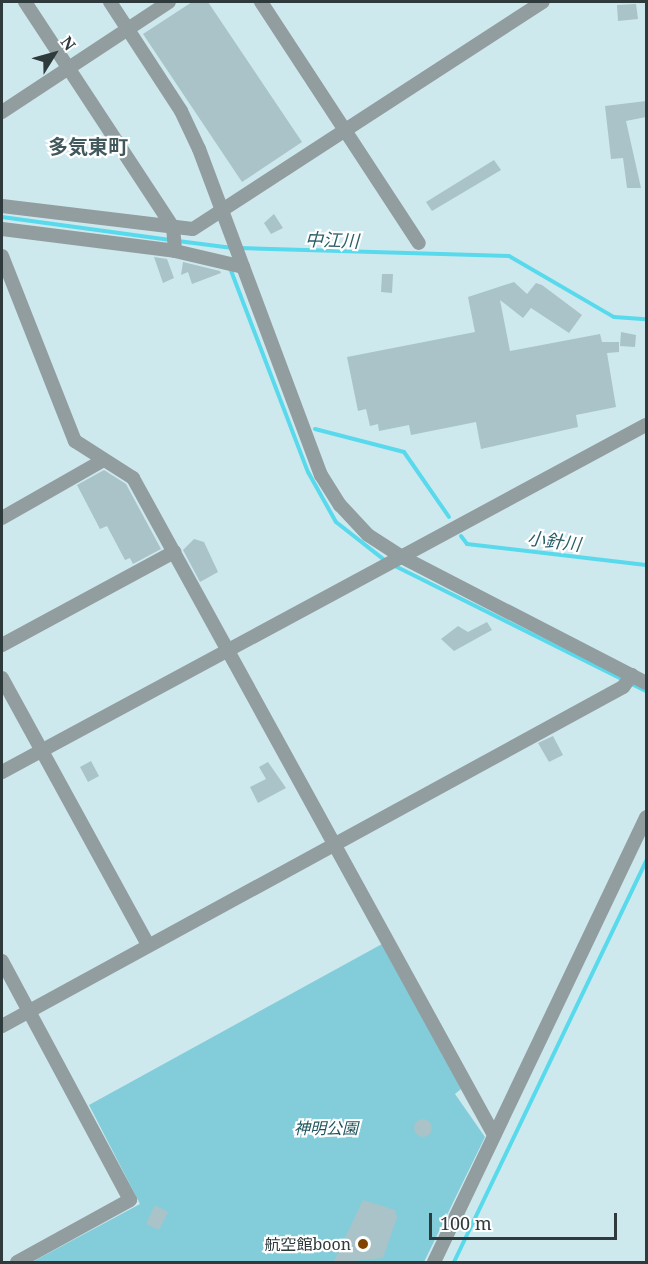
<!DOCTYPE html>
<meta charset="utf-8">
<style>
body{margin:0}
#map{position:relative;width:648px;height:1264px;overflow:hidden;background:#cee9ee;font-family:"Noto Serif","Noto Sans JP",serif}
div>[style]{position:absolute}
.green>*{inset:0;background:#83cdda}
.stream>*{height:4px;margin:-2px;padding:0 2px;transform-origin:2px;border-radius:2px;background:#59d9ec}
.building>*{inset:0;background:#a9c3c8}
.round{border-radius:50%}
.minor>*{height:14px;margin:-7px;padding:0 7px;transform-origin:7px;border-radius:7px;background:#929d9f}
.dots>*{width:16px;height:16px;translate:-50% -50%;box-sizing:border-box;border:3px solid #fff;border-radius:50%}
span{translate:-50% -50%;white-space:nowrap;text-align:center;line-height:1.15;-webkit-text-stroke:4.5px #fff;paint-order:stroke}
.park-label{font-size:16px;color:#1f555d;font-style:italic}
.poi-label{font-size:16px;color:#2f3a3c}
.right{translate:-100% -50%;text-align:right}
.water-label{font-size:18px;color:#2a5f68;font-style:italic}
.quarter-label{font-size:20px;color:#41595d;font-weight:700}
.frame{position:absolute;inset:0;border:3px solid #2f3a3c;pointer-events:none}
.north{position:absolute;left:24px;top:24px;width:60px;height:60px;-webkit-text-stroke:4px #fff;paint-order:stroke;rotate:53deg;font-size:16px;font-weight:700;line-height:24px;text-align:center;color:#2f3a3c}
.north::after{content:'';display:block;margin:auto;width:21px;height:27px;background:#2f3a3c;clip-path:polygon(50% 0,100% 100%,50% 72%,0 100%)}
.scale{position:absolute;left:429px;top:1213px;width:188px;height:27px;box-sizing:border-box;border:3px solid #2f3a3c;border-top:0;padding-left:8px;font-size:18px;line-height:21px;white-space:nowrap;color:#2f3a3c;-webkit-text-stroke:4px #fff;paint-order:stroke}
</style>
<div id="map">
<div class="green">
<div style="clip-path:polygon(382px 944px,461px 1089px,455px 1094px,485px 1137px,424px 1262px,32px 1262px,140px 1204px,89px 1105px)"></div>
</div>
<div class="stream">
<div style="left:2px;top:217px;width:170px;rotate:7.8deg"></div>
<div style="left:178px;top:241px;width:55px;rotate:7.3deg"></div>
<div style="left:240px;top:248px;width:269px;rotate:1.7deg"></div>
<div style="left:509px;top:256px;width:121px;rotate:30.2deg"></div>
<div style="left:614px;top:317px;width:32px;rotate:4deg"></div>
<div style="left:230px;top:268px;width:218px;rotate:69.1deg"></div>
<div style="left:308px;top:472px;width:57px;rotate:60.8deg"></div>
<div style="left:336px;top:522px;width:65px;rotate:38.1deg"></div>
<div style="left:315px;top:429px;width:92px;rotate:14.5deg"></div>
<div style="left:404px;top:452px;width:79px;rotate:55.3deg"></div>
<div style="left:461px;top:536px;width:10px;rotate:53deg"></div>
<div style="left:467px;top:544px;width:180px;rotate:6.7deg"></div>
<div style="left:393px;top:565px;width:283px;rotate:26.5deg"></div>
<div style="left:454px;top:1262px;width:445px;rotate:-64.4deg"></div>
</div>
<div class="building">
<div style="clip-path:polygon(192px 2px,208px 2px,302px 142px,242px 182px,143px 34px)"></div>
<div style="clip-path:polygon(636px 4px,638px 19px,618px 21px,617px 5px)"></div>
<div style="clip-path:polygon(646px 101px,646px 117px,626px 121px,641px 188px,627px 188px,623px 158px,611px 159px,605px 106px)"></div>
<div style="clip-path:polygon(494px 160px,501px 170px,432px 211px,426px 202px)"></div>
<div style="clip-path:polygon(274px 214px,283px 228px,271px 234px,264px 223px)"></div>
<div style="clip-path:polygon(154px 257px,167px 259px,174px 278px,163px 283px)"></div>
<div style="clip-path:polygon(183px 262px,220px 271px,221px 273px,192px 284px,188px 272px,181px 275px)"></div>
<div style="clip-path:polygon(382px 274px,393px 274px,392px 293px,381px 292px)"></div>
<div style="clip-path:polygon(514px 282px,527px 294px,536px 283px,542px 285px,582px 315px,569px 333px,531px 308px,523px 318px,500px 300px,510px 351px,600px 334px,602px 342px,619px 342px,619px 352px,607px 353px,616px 407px,576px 415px,578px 427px,481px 449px,476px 422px,411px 435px,409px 425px,379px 431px,378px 424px,370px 426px,366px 409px,358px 411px,347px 357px,475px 332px,468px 297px)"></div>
<div style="clip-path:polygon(621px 332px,636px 335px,635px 347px,620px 346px)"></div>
<div style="clip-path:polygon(104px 470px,126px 484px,161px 549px,133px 564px,130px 558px,125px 560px,107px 526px,100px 529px,77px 485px)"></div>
<div style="clip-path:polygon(194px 539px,204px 542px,218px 572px,200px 582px,183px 550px)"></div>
<div style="clip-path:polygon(487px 622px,492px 630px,454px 651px,441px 639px,458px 626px,468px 632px)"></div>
<div style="clip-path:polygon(553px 736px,563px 755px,549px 762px,538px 743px)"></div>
<div style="clip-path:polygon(91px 761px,99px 776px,88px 782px,80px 767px)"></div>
<div style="clip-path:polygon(268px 762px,286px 788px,258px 803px,250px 787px,266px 779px,259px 767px)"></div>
<div class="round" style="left:414px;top:1119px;width:18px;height:18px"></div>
<div style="clip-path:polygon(363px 1200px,395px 1210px,397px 1217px,383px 1258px,333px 1263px)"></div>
<div style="clip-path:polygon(155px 1205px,168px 1212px,159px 1230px,146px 1224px)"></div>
<div style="clip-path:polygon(301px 1238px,315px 1242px,311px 1253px,297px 1249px)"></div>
</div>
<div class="minor">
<div style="left:25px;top:2px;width:269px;rotate:56.7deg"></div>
<div style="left:173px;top:227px;width:24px;rotate:85deg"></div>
<div style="left:110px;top:2px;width:130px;rotate:56.9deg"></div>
<div style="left:181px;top:111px;width:42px;rotate:64.7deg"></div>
<div style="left:199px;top:149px;width:348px;rotate:69.5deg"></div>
<div style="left:321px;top:475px;width:36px;rotate:58deg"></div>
<div style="left:340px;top:505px;width:41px;rotate:47deg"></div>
<div style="left:368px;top:535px;width:38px;rotate:33deg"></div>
<div style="left:400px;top:556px;width:277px;rotate:27.3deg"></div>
<div style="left:261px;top:2px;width:288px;rotate:56.8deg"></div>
<div style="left:2px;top:112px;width:200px;rotate:-33.4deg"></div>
<div style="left:2px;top:206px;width:192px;rotate:6.9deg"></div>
<div style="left:193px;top:229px;width:417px;rotate:-33deg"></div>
<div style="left:2px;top:229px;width:174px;rotate:7.2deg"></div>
<div style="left:175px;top:251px;width:70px;rotate:13.2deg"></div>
<div style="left:2px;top:256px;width:199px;rotate:68.5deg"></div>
<div style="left:75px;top:441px;width:69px;rotate:32.5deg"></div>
<div style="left:133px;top:478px;width:750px;rotate:61.21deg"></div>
<div style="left:2px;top:518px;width:115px;rotate:-29.7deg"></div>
<div style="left:2px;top:645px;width:196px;rotate:-28.4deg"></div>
<div style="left:2px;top:678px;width:304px;rotate:61.3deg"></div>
<div style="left:2px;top:772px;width:732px;rotate:-28.32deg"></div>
<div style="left:2px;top:961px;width:271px;rotate:61.8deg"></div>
<div style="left:130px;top:1200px;width:129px;rotate:151.2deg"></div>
<div style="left:2px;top:1026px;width:708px;rotate:-28.63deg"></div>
<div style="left:623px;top:687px;width:15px;rotate:-53deg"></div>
<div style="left:434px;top:1262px;width:493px;rotate:-64.5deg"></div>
</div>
<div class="dots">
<div style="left:363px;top:1244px;background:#814400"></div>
</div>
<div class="park-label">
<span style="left:326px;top:1128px">神明公園</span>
</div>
<div class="poi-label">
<span class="right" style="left:351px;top:1244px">航空館boon</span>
</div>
<div class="water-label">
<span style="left:332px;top:240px;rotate:2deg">中江川</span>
<span style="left:554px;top:541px;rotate:7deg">小針川</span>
</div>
<div class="quarter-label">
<span style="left:88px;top:146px">多気東町</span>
</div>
<div class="frame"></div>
<div class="north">N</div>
<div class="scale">100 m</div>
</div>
